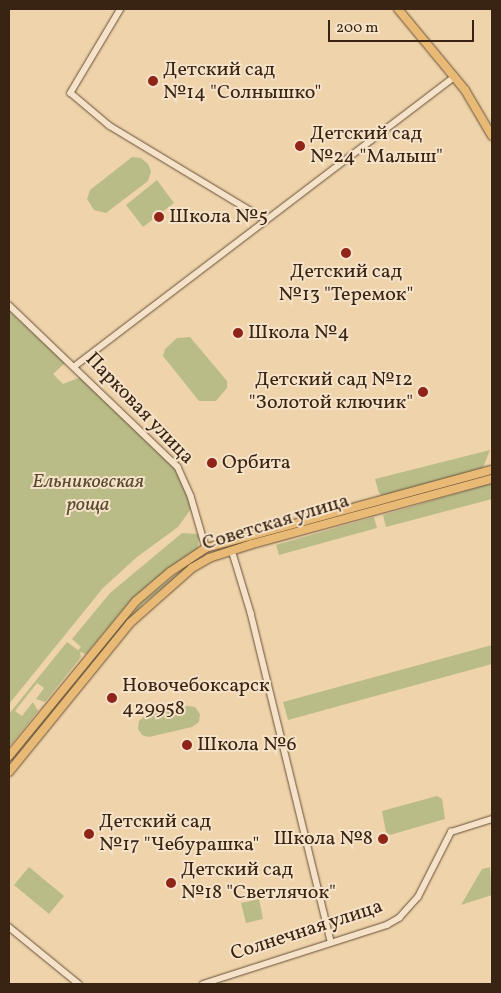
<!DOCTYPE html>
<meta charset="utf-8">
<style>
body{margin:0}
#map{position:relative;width:501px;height:993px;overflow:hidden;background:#efd3aa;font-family:Vollkorn,serif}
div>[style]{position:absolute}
.green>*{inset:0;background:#babc88}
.roads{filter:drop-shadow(0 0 1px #665039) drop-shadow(0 0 1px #665039)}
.minor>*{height:5.5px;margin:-2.75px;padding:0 2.75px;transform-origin:2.75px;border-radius:2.75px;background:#f5e2c8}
.major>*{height:8px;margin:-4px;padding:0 4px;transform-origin:4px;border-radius:4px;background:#e8ba75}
.dots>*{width:14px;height:14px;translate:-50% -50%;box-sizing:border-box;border:2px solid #f5e2c8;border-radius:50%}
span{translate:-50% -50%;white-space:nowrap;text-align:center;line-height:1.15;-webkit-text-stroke:4px #f5e2c8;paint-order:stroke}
.poi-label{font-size:20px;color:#392413}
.left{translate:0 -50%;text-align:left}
.right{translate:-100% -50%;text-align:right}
.street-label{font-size:20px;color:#392413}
.park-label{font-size:20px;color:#594a30;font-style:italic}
.frame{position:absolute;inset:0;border:10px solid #392413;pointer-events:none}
.scale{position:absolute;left:328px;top:20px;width:146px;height:22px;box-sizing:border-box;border:2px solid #392413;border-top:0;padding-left:6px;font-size:15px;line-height:18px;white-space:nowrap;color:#392413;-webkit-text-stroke:4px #f5e2c8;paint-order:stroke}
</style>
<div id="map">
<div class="green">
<div style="clip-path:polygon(132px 157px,141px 158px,148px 164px,151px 171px,148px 181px,106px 213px,94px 210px,87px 199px,90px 190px)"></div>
<div style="clip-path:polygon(157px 180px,174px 203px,143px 227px,126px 205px)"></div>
<div style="clip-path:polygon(9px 311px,65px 363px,53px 374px,63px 384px,81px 377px,173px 463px,184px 483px,191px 509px,178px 527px,137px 557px,103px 588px,9px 704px)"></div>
<div style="clip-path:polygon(190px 337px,227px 381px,227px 388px,216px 401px,199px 401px,163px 356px,165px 349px,177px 338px)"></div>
<div style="clip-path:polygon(490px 450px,482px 470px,384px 497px,379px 493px,375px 479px)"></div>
<div style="clip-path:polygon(492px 483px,492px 499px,386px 527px,383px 515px)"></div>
<div style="clip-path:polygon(374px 517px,377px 528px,279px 555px,276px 545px)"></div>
<div style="clip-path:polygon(182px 533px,199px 534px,198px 548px,132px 599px,86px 654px,80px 652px,81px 657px,45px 702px,36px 699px,44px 688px,37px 683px,15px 711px,22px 716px,33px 702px,38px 711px,9px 747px,9px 714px,67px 642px,78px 650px,81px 647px,72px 639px,110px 593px)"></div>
<div style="clip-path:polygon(195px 559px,196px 562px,144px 603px,79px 679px,77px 677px,142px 602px)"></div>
<div style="clip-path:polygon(492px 645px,492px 664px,288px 720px,283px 702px)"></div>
<div style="clip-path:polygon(75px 681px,77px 682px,9px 765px,9px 761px)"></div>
<div style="clip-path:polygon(188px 706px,195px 707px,200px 714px,199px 722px,192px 727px,149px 737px,142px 735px,138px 729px,139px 721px,145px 716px)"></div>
<div style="clip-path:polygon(437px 796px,442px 799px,445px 819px,390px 835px,386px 832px,382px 811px)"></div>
<div style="clip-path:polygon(29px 867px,64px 896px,49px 914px,14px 885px)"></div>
<div style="clip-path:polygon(490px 867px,492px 895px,461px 905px,482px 869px)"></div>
<div style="clip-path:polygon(259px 899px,263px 919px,246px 923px,241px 903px)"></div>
</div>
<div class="roads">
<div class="minor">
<div style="left:121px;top:9px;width:98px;rotate:120.8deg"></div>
<div style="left:71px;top:93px;width:51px;rotate:40.2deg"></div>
<div style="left:110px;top:126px;width:182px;rotate:31.1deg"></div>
<div style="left:9px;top:305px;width:234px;rotate:43.8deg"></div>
<div style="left:178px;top:467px;width:32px;rotate:66deg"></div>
<div style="left:191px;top:496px;width:54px;rotate:73.9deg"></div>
<div style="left:75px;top:366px;width:477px;rotate:-37.3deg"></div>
<div style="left:232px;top:550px;width:66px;rotate:73.2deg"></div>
<div style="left:251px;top:613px;width:339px;rotate:76.3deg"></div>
<div style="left:9px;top:927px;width:90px;rotate:39.2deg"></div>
<div style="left:203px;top:984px;width:193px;rotate:-17.8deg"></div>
<div style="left:387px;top:925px;width:14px;rotate:-30deg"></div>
<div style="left:399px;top:918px;width:28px;rotate:-48deg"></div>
<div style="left:418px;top:897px;width:73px;rotate:-63.1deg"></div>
<div style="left:451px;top:832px;width:43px;rotate:-17.6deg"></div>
</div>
<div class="major">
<div style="left:398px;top:9px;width:105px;rotate:50.4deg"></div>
<div style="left:465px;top:90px;width:53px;rotate:59.6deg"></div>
<div style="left:9px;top:756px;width:200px;rotate:-50.7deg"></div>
<div style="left:136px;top:601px;width:45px;rotate:-40.5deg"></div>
<div style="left:170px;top:572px;width:43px;rotate:-33.7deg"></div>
<div style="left:206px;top:548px;width:296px;rotate:-15.3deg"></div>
<div style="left:9px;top:772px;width:192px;rotate:-50.9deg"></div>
<div style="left:130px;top:623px;width:83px;rotate:-41.6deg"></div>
<div style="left:192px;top:568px;width:20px;rotate:-30deg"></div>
<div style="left:209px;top:558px;width:45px;rotate:-18deg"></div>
<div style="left:252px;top:544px;width:249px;rotate:-15.2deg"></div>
</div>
</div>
<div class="dots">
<div style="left:153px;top:81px;background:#8f2418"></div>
<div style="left:300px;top:146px;background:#8f2418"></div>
<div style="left:159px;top:217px;background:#8f2418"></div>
<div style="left:346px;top:253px;background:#8f2418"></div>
<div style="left:238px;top:333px;background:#8f2418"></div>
<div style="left:423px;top:392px;background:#8f2418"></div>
<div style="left:212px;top:463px;background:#8f2418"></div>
<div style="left:112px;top:698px;background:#8f2418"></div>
<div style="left:187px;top:745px;background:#8f2418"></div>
<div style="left:89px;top:834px;background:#8f2418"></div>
<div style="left:383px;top:839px;background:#8f2418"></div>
<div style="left:171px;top:883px;background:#8f2418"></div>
</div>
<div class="poi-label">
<span class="left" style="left:163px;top:82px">Детский сад<br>№14 "Солнышко"</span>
<span class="left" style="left:310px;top:146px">Детский сад<br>№24 "Малыш"</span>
<span class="left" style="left:169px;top:217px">Школа №5</span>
<span style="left:346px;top:284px">Детский сад<br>№13 "Теремок"</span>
<span class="left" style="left:248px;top:333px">Школа №4</span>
<span class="right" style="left:413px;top:392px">Детский сад №12<br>"Золотой ключик"</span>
<span class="left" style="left:222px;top:463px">Орбита</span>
<span class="left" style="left:122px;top:698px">Новочебоксарск<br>429958</span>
<span class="left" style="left:197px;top:745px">Школа №6</span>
<span class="left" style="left:99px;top:834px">Детский сад<br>№17 "Чебурашка"</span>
<span class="right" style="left:373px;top:839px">Школа №8</span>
<span class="left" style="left:181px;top:882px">Детский сад<br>№18 "Светлячок"</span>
</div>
<div class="street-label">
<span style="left:139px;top:409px;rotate:46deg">Парковая улица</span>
<span style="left:276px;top:523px;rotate:-17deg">Советская улица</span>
<span style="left:307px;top:931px;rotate:-18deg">Солнечная улица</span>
</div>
<div class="park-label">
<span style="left:88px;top:494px">Ельниковская<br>роща</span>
</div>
<div class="frame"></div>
<div class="scale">200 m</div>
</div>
